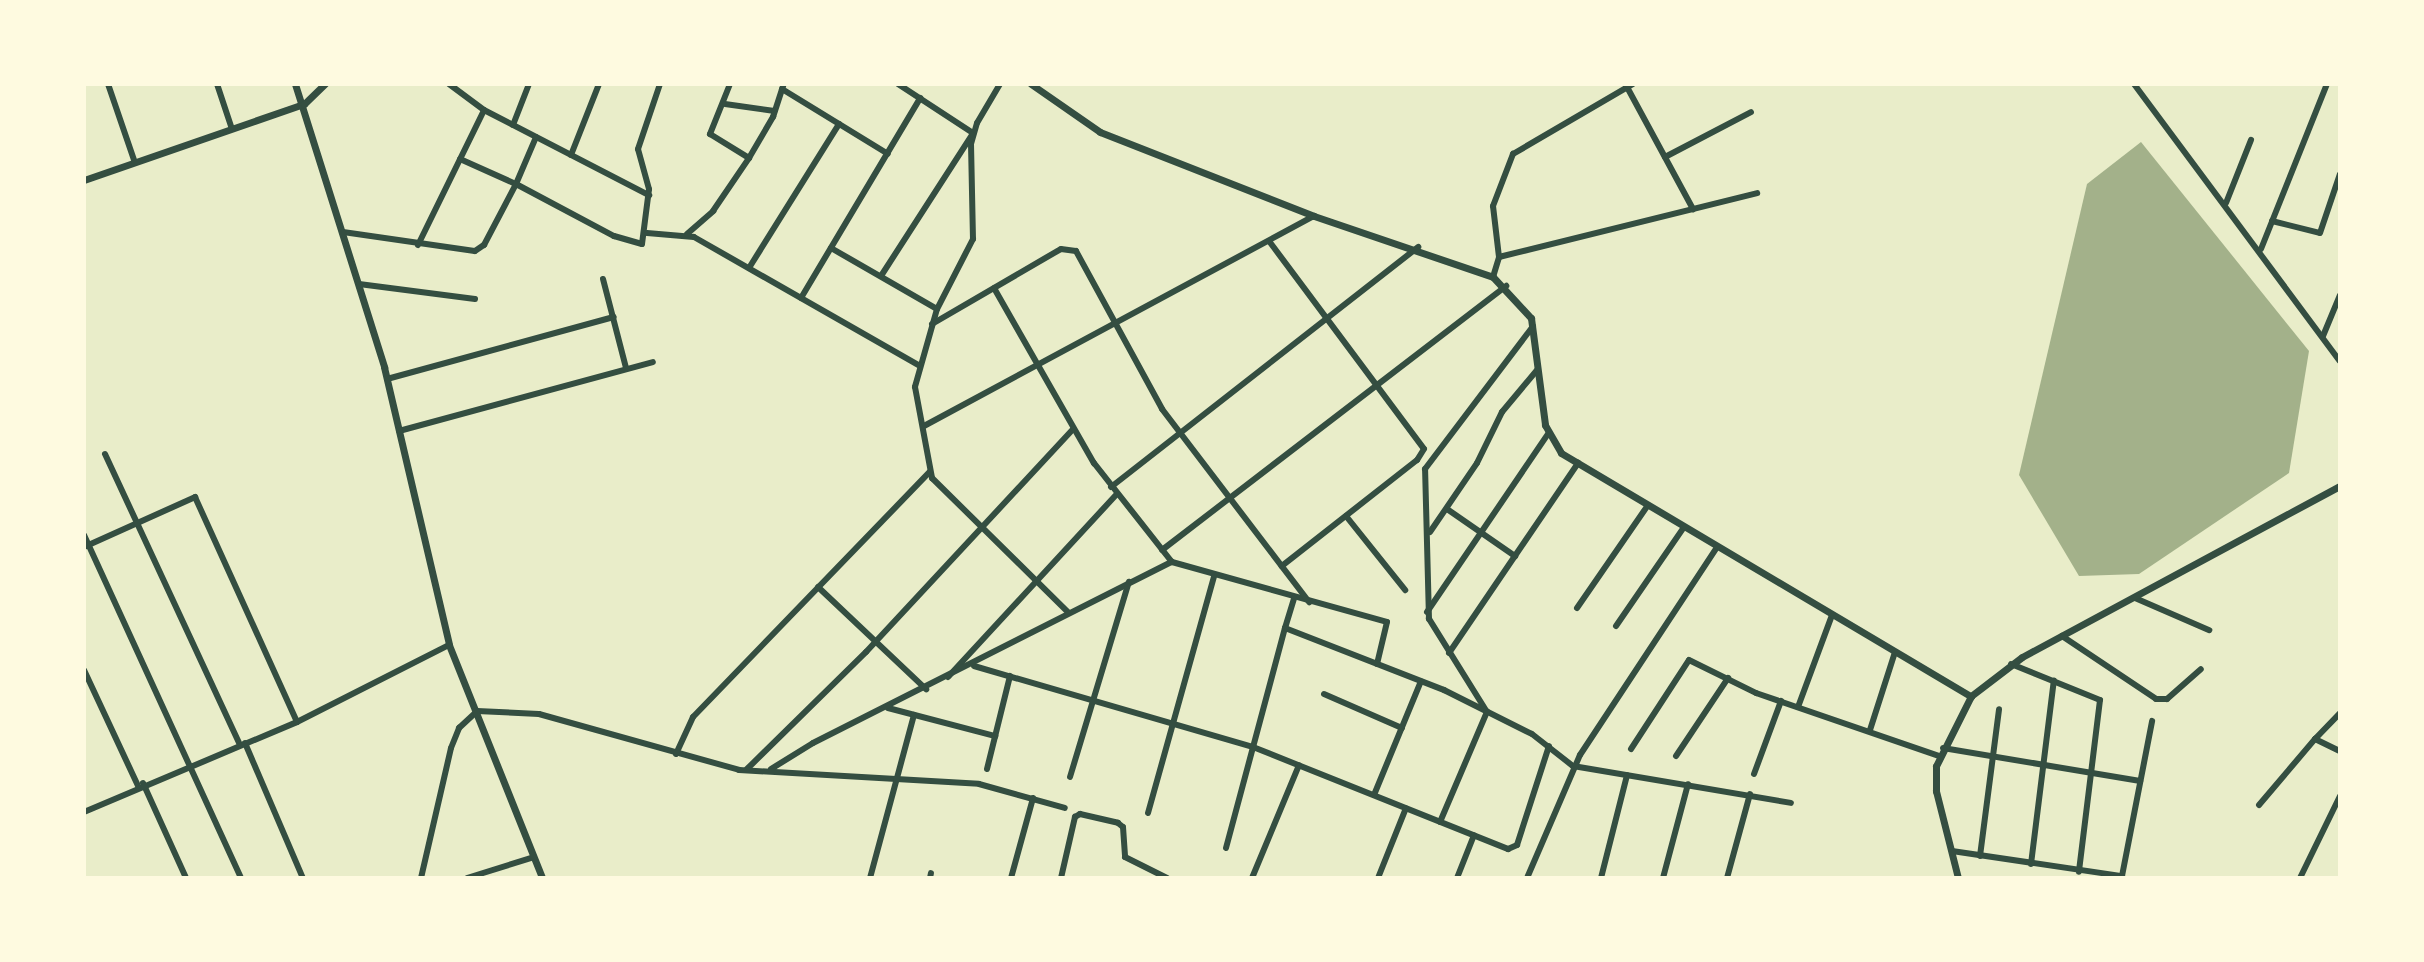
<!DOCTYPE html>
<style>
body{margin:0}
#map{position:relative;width:2424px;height:962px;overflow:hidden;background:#e9edc9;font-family:"DejaVu Sans",sans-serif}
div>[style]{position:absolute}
.water>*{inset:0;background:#a3b18a}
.minor>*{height:6px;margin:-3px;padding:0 3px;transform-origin:3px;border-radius:3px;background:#344e41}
.tertiary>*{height:7px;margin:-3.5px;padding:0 3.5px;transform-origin:3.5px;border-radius:3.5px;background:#344e41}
span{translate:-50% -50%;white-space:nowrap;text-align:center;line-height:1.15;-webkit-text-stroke:7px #fefae0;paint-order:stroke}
.frame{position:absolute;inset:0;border:86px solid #fefae0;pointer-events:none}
</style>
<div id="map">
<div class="water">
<div style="clip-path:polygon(2141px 142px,2309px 351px,2289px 473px,2139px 574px,2079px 576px,2019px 475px,2087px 184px)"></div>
</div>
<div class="minor">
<div style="left:108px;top:84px;width:83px;rotate:71.1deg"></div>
<div style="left:217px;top:84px;width:47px;rotate:71.6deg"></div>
<div style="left:449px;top:84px;width:44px;rotate:36.6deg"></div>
<div style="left:484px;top:110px;width:186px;rotate:27.3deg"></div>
<div style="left:730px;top:84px;width:54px;rotate:111.8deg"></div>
<div style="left:710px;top:134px;width:46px;rotate:31.6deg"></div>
<div style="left:898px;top:84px;width:90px;rotate:33.2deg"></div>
<div style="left:1000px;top:84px;width:45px;rotate:120.5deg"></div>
<div style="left:977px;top:123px;width:22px;rotate:106deg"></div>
<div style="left:971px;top:144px;width:95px;rotate:88.8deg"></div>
<div style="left:973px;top:239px;width:79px;rotate:117.2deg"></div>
<div style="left:937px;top:309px;width:81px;rotate:105.8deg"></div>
<div style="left:915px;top:387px;width:93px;rotate:79.4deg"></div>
<div style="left:932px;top:478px;width:192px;rotate:44.6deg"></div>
<div style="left:2134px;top:84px;width:345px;rotate:53.4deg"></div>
<div style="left:1627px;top:87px;width:139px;rotate:61.6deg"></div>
<div style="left:782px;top:89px;width:124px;rotate:31.5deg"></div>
<div style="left:725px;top:104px;width:50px;rotate:8deg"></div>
<div style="left:513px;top:125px;width:44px;rotate:-68.7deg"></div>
<div style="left:571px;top:155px;width:76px;rotate:-68.5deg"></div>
<div style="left:1665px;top:157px;width:97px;rotate:-27.6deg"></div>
<div style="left:460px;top:159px;width:61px;rotate:24.1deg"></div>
<div style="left:516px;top:184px;width:51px;rotate:-66.9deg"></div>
<div style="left:2226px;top:203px;width:68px;rotate:-68.4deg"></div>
<div style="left:2272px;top:221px;width:49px;rotate:14deg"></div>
<div style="left:2320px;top:233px;width:62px;rotate:-71.3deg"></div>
<div style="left:343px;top:232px;width:133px;rotate:8.2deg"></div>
<div style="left:475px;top:251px;width:11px;rotate:-34deg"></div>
<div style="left:484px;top:245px;width:69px;rotate:-62.3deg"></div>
<div style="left:516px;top:184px;width:111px;rotate:28deg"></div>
<div style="left:614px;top:236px;width:29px;rotate:16deg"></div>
<div style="left:642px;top:244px;width:55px;rotate:-82.7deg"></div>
<div style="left:649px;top:189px;width:41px;rotate:-105.4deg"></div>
<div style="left:638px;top:149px;width:69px;rotate:-71.3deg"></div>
<div style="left:647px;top:233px;width:47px;rotate:4.9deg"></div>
<div style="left:694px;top:237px;width:258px;rotate:29.7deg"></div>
<div style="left:687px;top:234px;width:35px;rotate:-41deg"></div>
<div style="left:713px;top:211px;width:64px;rotate:-55.8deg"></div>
<div style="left:749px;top:158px;width:48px;rotate:-59.7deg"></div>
<div style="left:773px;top:117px;width:35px;rotate:-72deg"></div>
<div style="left:1269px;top:241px;width:259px;rotate:53.3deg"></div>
<div style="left:1424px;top:449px;width:13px;rotate:122deg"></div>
<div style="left:1417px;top:460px;width:172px;rotate:141.9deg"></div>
<div style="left:418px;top:245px;width:150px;rotate:-63.9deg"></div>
<div style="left:831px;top:248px;width:122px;rotate:29.9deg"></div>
<div style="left:2261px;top:249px;width:178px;rotate:-68.2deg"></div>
<div style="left:1499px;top:257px;width:266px;rotate:-13.9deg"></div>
<div style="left:749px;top:268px;width:170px;rotate:-58deg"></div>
<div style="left:881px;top:276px;width:168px;rotate:-57.2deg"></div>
<div style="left:1493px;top:277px;width:21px;rotate:-73deg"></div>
<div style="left:1499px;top:257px;width:51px;rotate:-96.7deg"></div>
<div style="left:1493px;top:206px;width:56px;rotate:-69deg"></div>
<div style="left:1513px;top:154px;width:139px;rotate:-30.3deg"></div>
<div style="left:603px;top:279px;width:92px;rotate:75.5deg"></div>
<div style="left:359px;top:284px;width:117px;rotate:7.4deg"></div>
<div style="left:994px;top:288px;width:202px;rotate:60.3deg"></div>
<div style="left:1094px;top:463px;width:126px;rotate:51.8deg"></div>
<div style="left:1172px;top:562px;width:223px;rotate:15.6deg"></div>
<div style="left:1387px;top:622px;width:43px;rotate:103.4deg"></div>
<div style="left:801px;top:298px;width:233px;rotate:-59.2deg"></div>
<div style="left:932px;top:324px;width:149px;rotate:-30.2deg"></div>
<div style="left:1061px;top:249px;width:15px;rotate:8deg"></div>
<div style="left:1076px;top:251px;width:180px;rotate:61.4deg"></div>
<div style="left:1162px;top:409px;width:243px;rotate:52.7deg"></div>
<div style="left:2323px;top:336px;width:44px;rotate:-67.5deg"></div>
<div style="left:387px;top:379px;width:235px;rotate:-15.3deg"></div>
<div style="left:924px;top:426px;width:443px;rotate:-28.3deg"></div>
<div style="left:399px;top:431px;width:263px;rotate:-15.2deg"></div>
<div style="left:105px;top:454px;width:321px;rotate:65.1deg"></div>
<div style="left:1111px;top:487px;width:390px;rotate:-38deg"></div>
<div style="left:1447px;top:509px;width:83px;rotate:34.7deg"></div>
<div style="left:1346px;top:516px;width:95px;rotate:51.4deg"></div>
<div style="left:1430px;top:532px;width:83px;rotate:-55.7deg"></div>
<div style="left:1477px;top:463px;width:57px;rotate:-63.9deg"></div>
<div style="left:1502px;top:412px;width:56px;rotate:-50.1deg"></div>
<div style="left:84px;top:535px;width:377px;rotate:65.4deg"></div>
<div style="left:84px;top:547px;width:122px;rotate:-24.2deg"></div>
<div style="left:195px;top:497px;width:247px;rotate:65.6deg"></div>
<div style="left:1162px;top:550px;width:434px;rotate:-37.5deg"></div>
<div style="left:818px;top:587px;width:149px;rotate:43.4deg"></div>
<div style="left:2135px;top:598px;width:81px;rotate:23.4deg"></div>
<div style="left:1577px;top:608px;width:125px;rotate:-55.4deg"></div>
<div style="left:1427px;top:612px;width:215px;rotate:-55.8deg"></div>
<div style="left:1616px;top:626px;width:120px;rotate:-55.5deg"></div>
<div style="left:1285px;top:628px;width:31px;rotate:-73deg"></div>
<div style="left:2062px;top:636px;width:113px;rotate:33.8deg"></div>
<div style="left:2156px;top:699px;width:11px"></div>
<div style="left:2167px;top:699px;width:45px;rotate:-41.4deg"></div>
<div style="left:1449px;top:653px;width:230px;rotate:-55.8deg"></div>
<div style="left:2011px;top:664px;width:96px;rotate:22deg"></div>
<div style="left:2100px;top:700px;width:173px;rotate:97deg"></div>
<div style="left:974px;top:666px;width:291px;rotate:16.2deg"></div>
<div style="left:1253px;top:747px;width:275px;rotate:21.8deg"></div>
<div style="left:1508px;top:849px;width:10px;rotate:-24deg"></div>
<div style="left:1517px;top:845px;width:104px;rotate:-72.1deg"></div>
<div style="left:84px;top:670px;width:128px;rotate:65deg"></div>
<div style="left:948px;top:677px;width:249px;rotate:-47.3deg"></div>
<div style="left:1324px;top:694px;width:85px;rotate:23.6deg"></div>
<div style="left:1798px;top:707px;width:98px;rotate:-69.7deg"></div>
<div style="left:888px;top:708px;width:111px;rotate:14.7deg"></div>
<div style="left:1870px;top:730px;width:82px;rotate:-72.2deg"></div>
<div style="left:2315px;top:739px;width:36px;rotate:-46deg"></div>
<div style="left:245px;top:743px;width:147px;rotate:66.8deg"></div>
<div style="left:1943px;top:748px;width:200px;rotate:9.5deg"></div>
<div style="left:1631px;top:749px;width:106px;rotate:-56.9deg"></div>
<div style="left:1689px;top:660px;width:75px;rotate:26.2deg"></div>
<div style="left:1756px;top:693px;width:194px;rotate:19deg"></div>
<div style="left:676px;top:754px;width:41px;rotate:-65.3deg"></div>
<div style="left:693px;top:717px;width:341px;rotate:-46deg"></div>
<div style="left:1676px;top:756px;width:94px;rotate:-56.3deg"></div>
<div style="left:747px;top:769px;width:167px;rotate:-44.5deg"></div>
<div style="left:866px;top:652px;width:304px;rotate:-47.1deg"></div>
<div style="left:771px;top:769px;width:49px;rotate:-31.8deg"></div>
<div style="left:813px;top:743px;width:402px;rotate:-26.8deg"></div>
<div style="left:987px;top:769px;width:96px;rotate:-76.1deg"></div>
<div style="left:1754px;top:774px;width:78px;rotate:-69.7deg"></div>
<div style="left:1070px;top:777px;width:204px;rotate:-73.2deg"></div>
<div style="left:143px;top:783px;width:104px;rotate:65.6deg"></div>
<div style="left:1374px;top:795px;width:123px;rotate:-67.6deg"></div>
<div style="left:2259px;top:805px;width:87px;rotate:-49.7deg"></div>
<div style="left:2315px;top:739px;width:28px;rotate:26deg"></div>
<div style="left:84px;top:812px;width:231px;rotate:-22.9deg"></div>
<div style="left:297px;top:722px;width:170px;rotate:-26.9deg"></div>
<div style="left:1148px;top:813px;width:245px;rotate:-74.4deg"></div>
<div style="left:1440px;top:822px;width:120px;rotate:-66.9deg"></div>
<div style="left:1487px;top:712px;width:110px;rotate:-121.9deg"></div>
<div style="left:1429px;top:619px;width:150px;rotate:-91.5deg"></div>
<div style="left:1425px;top:469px;width:179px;rotate:-52.9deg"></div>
<div style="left:1226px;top:848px;width:228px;rotate:-75deg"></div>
<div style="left:1285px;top:628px;width:171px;rotate:21.3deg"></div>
<div style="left:1444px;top:690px;width:98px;rotate:26.6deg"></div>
<div style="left:1532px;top:734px;width:52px;rotate:38deg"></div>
<div style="left:1573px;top:766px;width:221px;rotate:9.6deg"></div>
<div style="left:1952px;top:851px;width:172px;rotate:8.4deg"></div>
<div style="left:2122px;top:876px;width:158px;rotate:-79deg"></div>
<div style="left:1980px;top:856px;width:148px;rotate:-82.6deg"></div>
<div style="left:2031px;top:864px;width:185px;rotate:-82.9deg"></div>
<div style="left:421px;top:878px;width:133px;rotate:-77deg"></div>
<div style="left:451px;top:748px;width:22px;rotate:-68deg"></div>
<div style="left:459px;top:728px;width:25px;rotate:-43deg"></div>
<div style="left:477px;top:711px;width:62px;rotate:2.8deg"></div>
<div style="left:539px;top:714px;width:208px;rotate:15.6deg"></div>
<div style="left:739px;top:770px;width:240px;rotate:3.3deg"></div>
<div style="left:979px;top:784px;width:89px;rotate:15.6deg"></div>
<div style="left:467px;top:878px;width:70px;rotate:-17.4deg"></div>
<div style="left:870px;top:878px;width:169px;rotate:-74.9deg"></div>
<div style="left:930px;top:878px;width:5px;rotate:-79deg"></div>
<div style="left:1011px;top:878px;width:83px;rotate:-74.6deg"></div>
<div style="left:1061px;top:878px;width:63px;rotate:-77.1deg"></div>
<div style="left:1075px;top:817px;width:6px;rotate:-31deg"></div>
<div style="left:1080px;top:814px;width:39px;rotate:13deg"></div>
<div style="left:1118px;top:823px;width:6px;rotate:39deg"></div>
<div style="left:1123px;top:827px;width:30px;rotate:86deg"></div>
<div style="left:1125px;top:857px;width:47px;rotate:26.6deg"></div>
<div style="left:1252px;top:878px;width:122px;rotate:-67.4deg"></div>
<div style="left:1378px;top:878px;width:75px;rotate:-68.2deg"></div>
<div style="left:1457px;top:878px;width:46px;rotate:-68.4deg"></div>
<div style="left:1527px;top:878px;width:134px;rotate:-66.7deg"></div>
<div style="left:1580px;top:755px;width:249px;rotate:-56.6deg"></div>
<div style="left:1601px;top:878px;width:106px;rotate:-75.8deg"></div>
<div style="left:1663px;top:878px;width:97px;rotate:-75.1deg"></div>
<div style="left:1727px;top:878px;width:87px;rotate:-74.7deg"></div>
<div style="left:2300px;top:878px;width:91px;rotate:-64deg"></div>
</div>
<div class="tertiary">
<div style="left:295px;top:84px;width:297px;rotate:72.5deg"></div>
<div style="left:384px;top:367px;width:285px;rotate:76.8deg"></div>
<div style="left:449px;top:645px;width:251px;rotate:68.2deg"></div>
<div style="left:1031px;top:84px;width:84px;rotate:34.8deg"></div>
<div style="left:1100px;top:132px;width:230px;rotate:21.4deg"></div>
<div style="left:1314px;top:216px;width:189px;rotate:18.8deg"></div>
<div style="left:1493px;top:277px;width:56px;rotate:47.2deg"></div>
<div style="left:1531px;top:318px;width:108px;rotate:82.5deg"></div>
<div style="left:1545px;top:425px;width:32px;rotate:60deg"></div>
<div style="left:1561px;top:453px;width:477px;rotate:30.7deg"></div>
<div style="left:1971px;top:696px;width:64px;rotate:-37.4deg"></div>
<div style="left:2022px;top:657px;width:361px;rotate:-28.3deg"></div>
<div style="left:84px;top:180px;width:233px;rotate:-19.1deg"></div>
<div style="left:304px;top:104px;width:29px;rotate:-44deg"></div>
<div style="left:1958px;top:878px;width:90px;rotate:-104.2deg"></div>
<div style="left:1936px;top:791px;width:25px;rotate:-90deg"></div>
<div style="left:1936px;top:766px;width:78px;rotate:-63.4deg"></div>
</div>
<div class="frame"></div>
</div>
